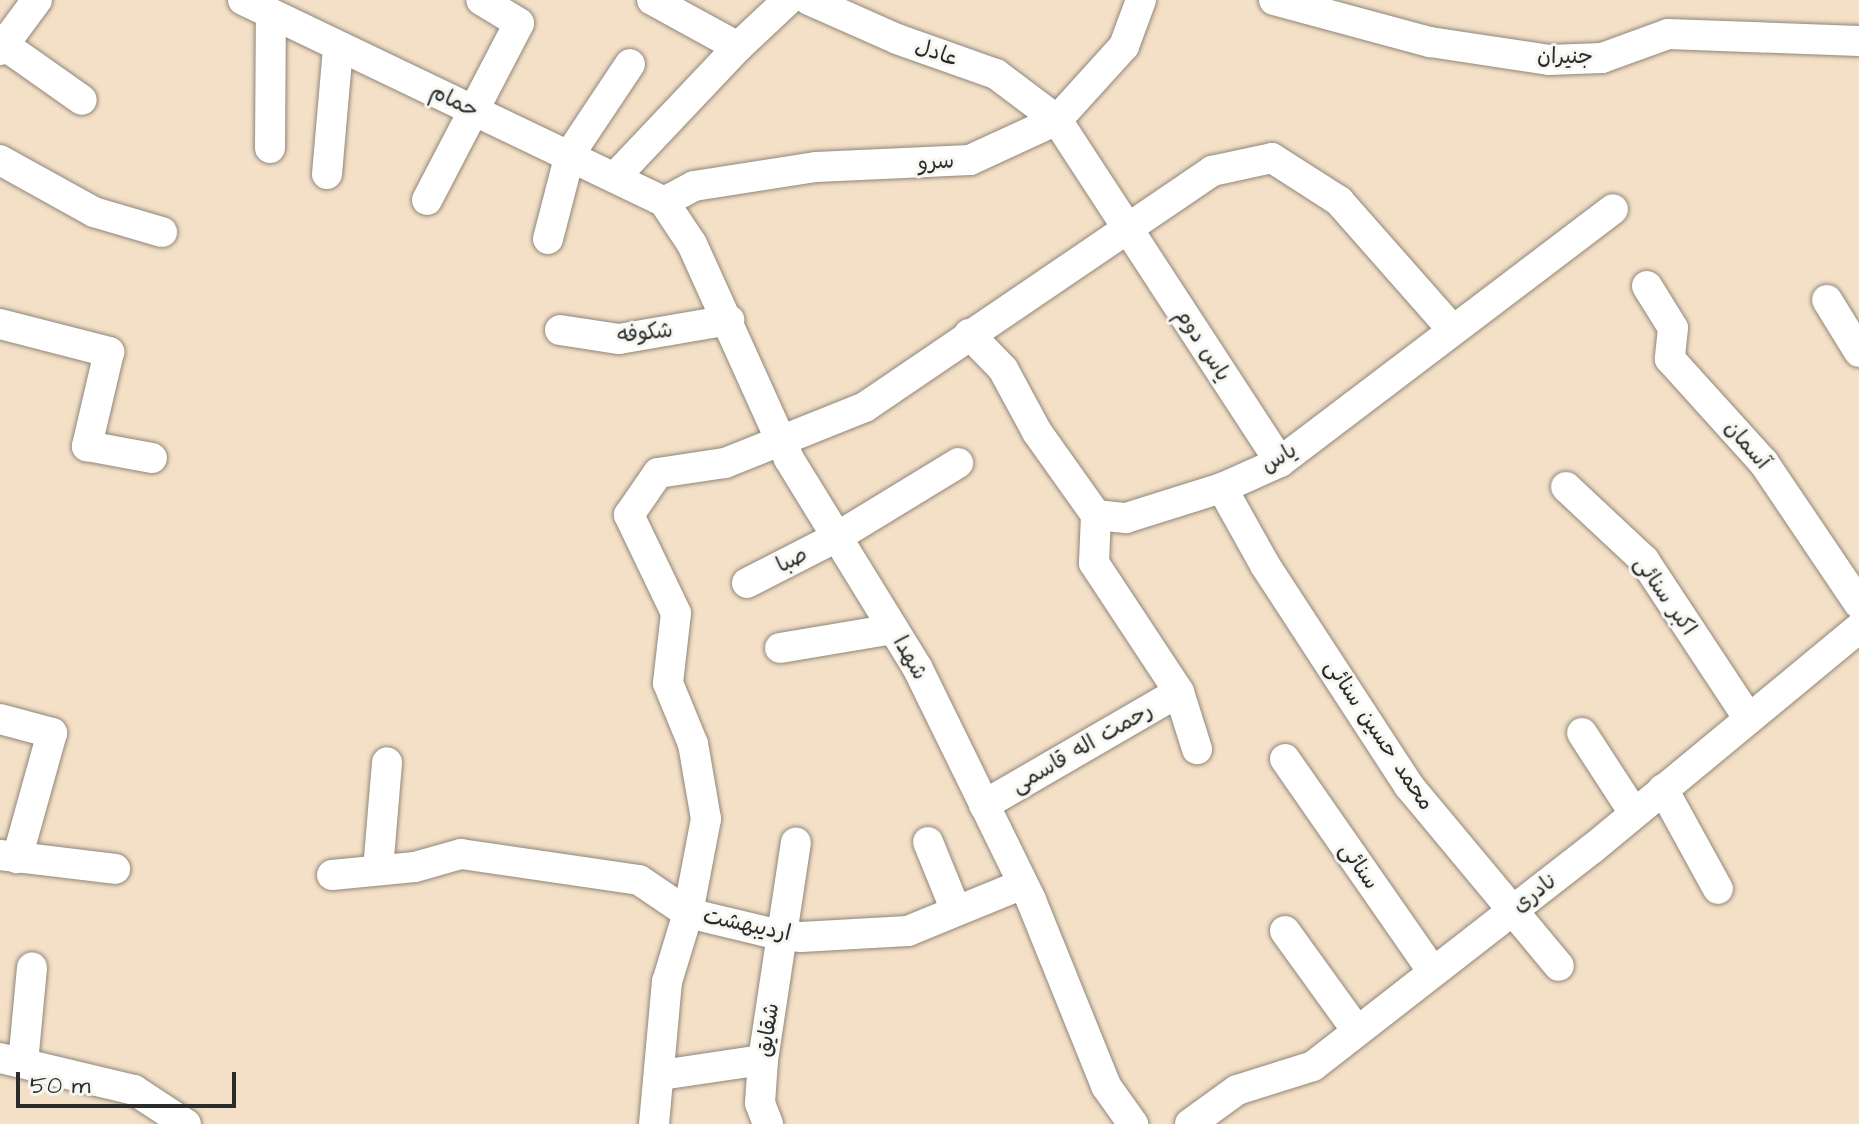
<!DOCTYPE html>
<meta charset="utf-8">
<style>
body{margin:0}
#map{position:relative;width:1859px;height:1124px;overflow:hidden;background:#f4e0c7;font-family:"Architects Daughter","Playpen Sans Arabic",sans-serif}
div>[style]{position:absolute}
.roads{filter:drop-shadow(0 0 2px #908679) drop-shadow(0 0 2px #908679)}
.minor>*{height:30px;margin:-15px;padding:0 15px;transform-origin:15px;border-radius:15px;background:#fff}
span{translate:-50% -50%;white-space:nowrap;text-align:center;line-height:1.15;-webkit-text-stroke:6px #f6f6f2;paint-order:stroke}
.street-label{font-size:22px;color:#2b2b2b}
.scale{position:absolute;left:16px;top:1072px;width:220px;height:36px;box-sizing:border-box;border:4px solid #2b2b2b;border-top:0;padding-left:10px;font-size:24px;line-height:28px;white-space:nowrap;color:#2b2b2b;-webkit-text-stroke:6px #f6f6f2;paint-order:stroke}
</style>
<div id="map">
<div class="roads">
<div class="minor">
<div style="left:243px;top:0;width:467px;rotate:25.6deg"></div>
<div style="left:664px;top:202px;width:50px;rotate:56.3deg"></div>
<div style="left:692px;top:244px;width:236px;rotate:65.7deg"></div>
<div style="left:789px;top:459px;width:246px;rotate:58.4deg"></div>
<div style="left:918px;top:669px;width:257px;rotate:63.9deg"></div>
<div style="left:1031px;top:900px;width:201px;rotate:68deg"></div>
<div style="left:1106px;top:1086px;width:47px;rotate:54.6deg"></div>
<div style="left:809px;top:0;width:96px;rotate:23.9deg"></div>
<div style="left:897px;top:39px;width:105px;rotate:19.5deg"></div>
<div style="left:996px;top:74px;width:76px;rotate:37deg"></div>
<div style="left:1057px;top:120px;width:408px;rotate:56.9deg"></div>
<div style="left:1274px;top:0;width:162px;rotate:15.1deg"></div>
<div style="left:1430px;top:42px;width:120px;rotate:8.6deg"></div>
<div style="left:1549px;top:60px;width:53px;rotate:-2.2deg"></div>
<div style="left:1602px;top:58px;width:70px;rotate:-20deg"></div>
<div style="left:1668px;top:34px;width:191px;rotate:2.1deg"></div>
<div style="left:4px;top:45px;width:95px;rotate:35.2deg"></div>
<div style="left:738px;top:47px;width:69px;rotate:-43.2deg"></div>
<div style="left:0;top:50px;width:62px;rotate:-53.5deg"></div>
<div style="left:270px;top:148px;width:133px;rotate:-89.6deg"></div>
<div style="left:0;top:160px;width:107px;rotate:29deg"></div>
<div style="left:94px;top:212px;width:71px;rotate:16.4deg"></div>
<div style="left:327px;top:174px;width:126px;rotate:-85deg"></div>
<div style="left:615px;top:177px;width:179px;rotate:-46.6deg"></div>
<div style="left:738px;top:47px;width:98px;rotate:-151.3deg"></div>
<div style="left:427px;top:200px;width:199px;rotate:-62.5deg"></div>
<div style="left:519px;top:23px;width:44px;rotate:-148.8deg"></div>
<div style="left:664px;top:202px;width:34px;rotate:-28deg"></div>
<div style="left:694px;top:186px;width:123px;rotate:-8.9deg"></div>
<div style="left:816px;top:167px;width:154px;rotate:-2.6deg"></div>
<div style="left:970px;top:160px;width:96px;rotate:-24.7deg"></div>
<div style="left:1057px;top:120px;width:100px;rotate:-47.8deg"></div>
<div style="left:1124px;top:46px;width:49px;rotate:-69.7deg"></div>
<div style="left:548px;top:239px;width:88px;rotate:-75.5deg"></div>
<div style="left:570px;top:154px;width:108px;rotate:-56.3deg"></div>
<div style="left:1647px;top:286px;width:49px;rotate:58.2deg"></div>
<div style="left:1673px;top:328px;width:31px;rotate:96deg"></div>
<div style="left:1670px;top:359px;width:140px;rotate:47.9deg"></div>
<div style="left:1764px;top:463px;width:170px;rotate:56deg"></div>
<div style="left:1827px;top:300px;width:61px;rotate:58.4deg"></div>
<div style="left:0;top:324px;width:113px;rotate:14.4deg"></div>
<div style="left:109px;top:352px;width:97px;rotate:103.2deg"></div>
<div style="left:87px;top:446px;width:66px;rotate:10.5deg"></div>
<div style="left:560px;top:330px;width:60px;rotate:8.7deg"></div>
<div style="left:619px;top:339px;width:112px;rotate:-9.8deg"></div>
<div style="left:969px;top:334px;width:49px;rotate:45.8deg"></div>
<div style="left:1003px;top:369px;width:72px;rotate:61.6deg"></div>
<div style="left:1037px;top:432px;width:102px;rotate:54.6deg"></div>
<div style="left:1096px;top:515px;width:30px;rotate:6deg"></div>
<div style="left:1126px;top:518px;width:101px;rotate:-17.4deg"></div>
<div style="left:1222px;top:488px;width:64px;rotate:-24.1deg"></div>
<div style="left:1280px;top:462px;width:418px;rotate:-37.2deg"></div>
<div style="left:1566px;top:487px;width:107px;rotate:43.1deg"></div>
<div style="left:1644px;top:560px;width:189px;rotate:56.6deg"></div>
<div style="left:1222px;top:488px;width:88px;rotate:60.8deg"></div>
<div style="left:1265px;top:565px;width:264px;rotate:56.9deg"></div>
<div style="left:1409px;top:786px;width:234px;rotate:50.2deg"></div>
<div style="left:1096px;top:515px;width:48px;rotate:92.4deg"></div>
<div style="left:1094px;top:563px;width:154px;rotate:56.6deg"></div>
<div style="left:1179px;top:692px;width:60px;rotate:72.5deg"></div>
<div style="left:747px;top:583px;width:101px;rotate:-27.1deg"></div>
<div style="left:837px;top:537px;width:142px;rotate:-31.4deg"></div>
<div style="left:780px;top:648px;width:115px;rotate:-9.5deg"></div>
<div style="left:0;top:719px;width:54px;rotate:15.1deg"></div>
<div style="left:52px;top:733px;width:130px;rotate:105.6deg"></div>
<div style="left:1582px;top:733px;width:95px;rotate:57deg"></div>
<div style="left:1285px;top:759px;width:259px;rotate:55.2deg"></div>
<div style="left:1663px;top:789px;width:114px;rotate:61.2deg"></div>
<div style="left:984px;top:805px;width:225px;rotate:-30.1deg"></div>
<div style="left:928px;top:842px;width:74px;rotate:67.9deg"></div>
<div style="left:0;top:855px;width:116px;rotate:6.9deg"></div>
<div style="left:378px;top:870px;width:108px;rotate:-85.2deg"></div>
<div style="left:332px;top:875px;width:83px;rotate:-5.5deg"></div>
<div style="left:415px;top:867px;width:48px;rotate:-15.8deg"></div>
<div style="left:461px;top:854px;width:180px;rotate:8.3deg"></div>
<div style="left:639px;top:880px;width:59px;rotate:34deg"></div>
<div style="left:688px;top:913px;width:99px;rotate:13.5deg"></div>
<div style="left:784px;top:936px;width:17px;rotate:3deg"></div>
<div style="left:801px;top:937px;width:107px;rotate:-3.2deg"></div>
<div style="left:908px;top:931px;width:124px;rotate:-22.2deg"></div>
<div style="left:1285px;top:931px;width:123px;rotate:54.2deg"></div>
<div style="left:0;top:1058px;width:138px;rotate:13.4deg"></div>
<div style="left:134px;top:1090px;width:62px;rotate:33.2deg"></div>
<div style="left:23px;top:1063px;width:96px;rotate:-84.6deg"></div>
<div style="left:661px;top:1075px;width:103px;rotate:-8.4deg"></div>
<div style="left:654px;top:1124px;width:143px;rotate:-84.8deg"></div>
<div style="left:667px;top:982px;width:72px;rotate:-73.1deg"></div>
<div style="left:688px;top:913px;width:96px;rotate:-79.2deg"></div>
<div style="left:706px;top:819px;width:76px;rotate:-99.8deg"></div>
<div style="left:693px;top:744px;width:66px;rotate:-112.3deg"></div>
<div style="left:668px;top:683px;width:70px;rotate:-83.5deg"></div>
<div style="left:676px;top:613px;width:109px;rotate:-115.6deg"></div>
<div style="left:629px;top:515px;width:51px;rotate:-55.4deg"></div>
<div style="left:658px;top:473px;width:68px;rotate:-8.5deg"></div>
<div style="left:725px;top:463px;width:151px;rotate:-21.8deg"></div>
<div style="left:865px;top:407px;width:420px;rotate:-34.2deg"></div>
<div style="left:1212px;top:171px;width:61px;rotate:-12.2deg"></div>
<div style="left:1272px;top:158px;width:80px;rotate:32.7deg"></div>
<div style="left:1339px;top:201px;width:171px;rotate:48.6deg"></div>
<div style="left:768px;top:1124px;width:22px;rotate:-111deg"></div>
<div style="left:760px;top:1103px;width:43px;rotate:-86deg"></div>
<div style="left:763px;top:1060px;width:220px;rotate:-81.4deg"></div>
<div style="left:1190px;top:1124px;width:58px;rotate:-35.9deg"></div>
<div style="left:1237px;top:1090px;width:80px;rotate:-17.5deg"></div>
<div style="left:1313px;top:1066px;width:353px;rotate:-37.9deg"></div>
<div style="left:1592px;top:849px;width:347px;rotate:-39.6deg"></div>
</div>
</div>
<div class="street-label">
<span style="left:937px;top:53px;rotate:19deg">عادل</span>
<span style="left:1565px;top:57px">جنیران</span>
<span style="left:454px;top:101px;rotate:25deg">حمام</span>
<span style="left:936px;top:162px;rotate:-3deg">سرو</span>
<span style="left:645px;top:333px;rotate:-6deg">شکوفه</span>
<span style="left:1203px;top:345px;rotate:57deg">یاس دوم</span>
<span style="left:1747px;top:445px;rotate:49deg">آسمان</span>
<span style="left:1279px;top:458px;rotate:-31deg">یاس</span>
<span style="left:792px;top:560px;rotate:-27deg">صبا</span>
<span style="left:1665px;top:596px;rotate:55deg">اکبر سنائی</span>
<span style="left:910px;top:658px;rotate:60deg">شهدا</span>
<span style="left:1379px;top:735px;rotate:56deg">محمد حسین سنائی</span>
<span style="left:1082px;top:748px;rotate:-30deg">رحمت اله قاسمی</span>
<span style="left:1359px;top:866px;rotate:55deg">سنائی</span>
<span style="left:1535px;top:893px;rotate:-38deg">نادری</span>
<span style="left:747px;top:925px;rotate:12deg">اردیبهشت</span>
<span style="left:768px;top:1030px;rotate:-81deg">شقایق</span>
</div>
<div class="scale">50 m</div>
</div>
